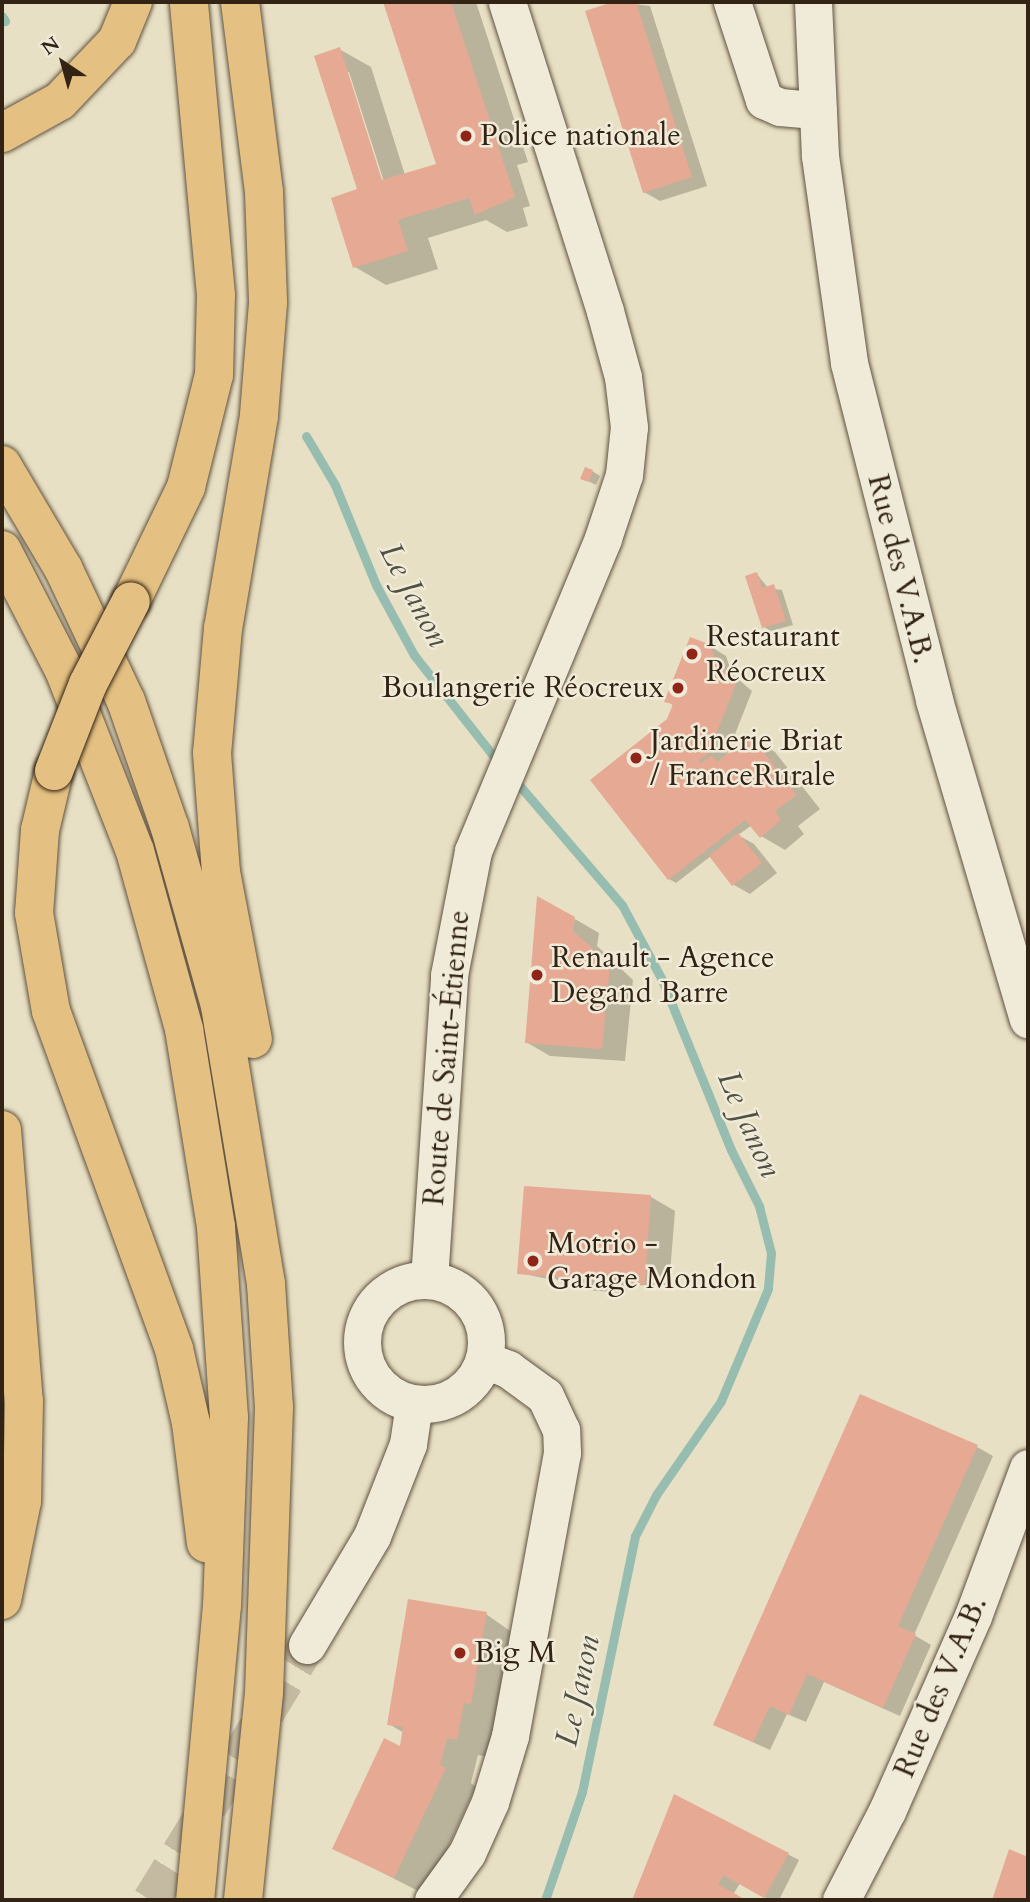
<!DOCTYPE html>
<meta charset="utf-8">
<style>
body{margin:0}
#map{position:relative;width:1030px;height:1902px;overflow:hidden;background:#e8e0c4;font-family:Cardo,serif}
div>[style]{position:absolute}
.shadow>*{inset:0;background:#0003}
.stream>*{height:9px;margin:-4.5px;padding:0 4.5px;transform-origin:4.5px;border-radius:4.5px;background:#97bdb1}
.building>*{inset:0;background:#e6a993}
.minor-tunnel>*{height:37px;margin-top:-18.5px;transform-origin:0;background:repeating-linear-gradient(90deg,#c4baa1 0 37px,transparent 0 55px)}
.roads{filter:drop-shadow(0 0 2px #605240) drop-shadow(0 0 2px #605240)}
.minor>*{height:37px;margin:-18.5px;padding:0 18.5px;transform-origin:18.5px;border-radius:18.5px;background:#f0ebd9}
.minor>.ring{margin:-18.5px;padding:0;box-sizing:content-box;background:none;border:37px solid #f0ebd9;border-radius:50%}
.highway>*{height:38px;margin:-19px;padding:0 19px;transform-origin:19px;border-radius:19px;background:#e4c082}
.bridges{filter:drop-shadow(0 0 2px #332314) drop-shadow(0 0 2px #332314)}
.highway-bridge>*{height:38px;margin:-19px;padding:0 19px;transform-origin:19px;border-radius:19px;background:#e4c082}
.dots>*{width:19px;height:19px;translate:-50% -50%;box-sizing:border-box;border:4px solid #f0ebd9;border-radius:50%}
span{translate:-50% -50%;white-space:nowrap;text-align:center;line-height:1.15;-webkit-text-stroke:5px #f0ebd9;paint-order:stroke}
.poi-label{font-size:30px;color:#332314}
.left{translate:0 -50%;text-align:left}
.right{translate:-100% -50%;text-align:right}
.street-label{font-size:30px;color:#332314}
.water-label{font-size:32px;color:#515143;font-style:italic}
.frame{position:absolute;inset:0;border:4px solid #332314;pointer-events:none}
.north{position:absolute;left:28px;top:28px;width:70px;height:70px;-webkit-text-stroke:5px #f0ebd9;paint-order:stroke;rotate:324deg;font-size:19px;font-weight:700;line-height:28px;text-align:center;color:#332314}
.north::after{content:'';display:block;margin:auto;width:24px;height:32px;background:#332314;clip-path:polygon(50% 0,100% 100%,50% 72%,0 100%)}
</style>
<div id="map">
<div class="shadow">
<div style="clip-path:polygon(evenodd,385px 2px,476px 2px,528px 162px,517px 165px,530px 206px,523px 208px,528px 226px,507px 232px,486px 220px,428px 238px,438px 269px,386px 285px,355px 267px,359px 190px,339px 49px,371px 67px,405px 175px,438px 165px,385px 2px,346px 72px,349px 72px,386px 188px,383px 189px,346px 72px)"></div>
<div style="clip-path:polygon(619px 2px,650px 6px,707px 186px,660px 201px,644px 192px,587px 12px)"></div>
<div style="clip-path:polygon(592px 471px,600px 476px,596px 485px,582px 478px)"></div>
<div style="clip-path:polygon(757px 574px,768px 588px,782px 590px,793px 625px,771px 631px,764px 627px)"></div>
<div style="clip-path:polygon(710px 646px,726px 656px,732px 674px,752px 691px,726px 757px,751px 738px,775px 752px,820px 809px,798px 826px,804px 834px,785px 850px,761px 836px,752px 825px,738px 835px,754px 844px,777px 873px,750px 894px,734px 885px,711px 856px,676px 883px,669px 879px,668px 720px,674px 706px,667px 701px)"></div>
<div style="clip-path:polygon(575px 919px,599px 933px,597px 946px,633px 980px,625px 1061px,550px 1056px,526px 1042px)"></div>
<div style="clip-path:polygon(651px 1197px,675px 1211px,669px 1286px,629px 1285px,625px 1293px,573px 1289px,542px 1271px,548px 1279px,519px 1273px)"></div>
<div style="clip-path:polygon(977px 1447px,993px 1456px,914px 1635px,931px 1645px,900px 1716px,824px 1682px,806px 1722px,787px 1714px,770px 1750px,715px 1725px)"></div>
<div style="clip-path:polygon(486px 1614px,510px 1631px,488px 1757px,478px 1755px,471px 1783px,476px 1787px,426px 1895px,334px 1848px,402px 1748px,404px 1733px,389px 1724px)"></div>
<div style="clip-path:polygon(675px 1796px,799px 1860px,779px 1900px,770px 1900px,740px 1883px,733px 1895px,743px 1900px,633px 1900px)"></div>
</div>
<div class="stream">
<div style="left:2px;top:16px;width:6px;rotate:59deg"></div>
<div style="left:306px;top:436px;width:57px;rotate:59.4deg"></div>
<div style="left:335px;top:485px;width:108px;rotate:67.7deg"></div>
<div style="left:376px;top:585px;width:80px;rotate:61.5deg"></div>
<div style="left:414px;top:655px;width:137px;rotate:51.8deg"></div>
<div style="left:513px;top:778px;width:167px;rotate:49.4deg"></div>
<div style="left:622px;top:905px;width:85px;rotate:61.9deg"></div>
<div style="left:662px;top:980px;width:183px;rotate:67.9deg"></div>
<div style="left:731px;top:1150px;width:63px;rotate:63.4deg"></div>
<div style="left:759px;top:1206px;width:49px;rotate:75.7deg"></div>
<div style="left:771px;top:1253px;width:36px;rotate:95deg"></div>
<div style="left:768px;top:1289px;width:121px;rotate:112.8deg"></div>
<div style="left:721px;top:1401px;width:114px;rotate:124.7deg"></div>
<div style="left:656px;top:1495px;width:46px;rotate:117.1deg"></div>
<div style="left:635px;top:1536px;width:261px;rotate:101.7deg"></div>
<div style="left:582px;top:1792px;width:114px;rotate:108.9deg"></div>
</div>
<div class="building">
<div style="clip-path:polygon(383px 2px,451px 2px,515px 197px,475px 215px,469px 198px,398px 220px,408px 251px,353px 268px,331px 198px,357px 189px,314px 56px,340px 47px,382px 180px,436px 164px)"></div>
<div style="clip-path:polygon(613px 2px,636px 2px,692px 177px,643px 193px,585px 11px)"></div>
<div style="clip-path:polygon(585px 467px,593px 470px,589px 482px,580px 479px)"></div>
<div style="clip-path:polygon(757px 572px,762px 588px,774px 584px,786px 621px,762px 628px,745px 576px)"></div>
<div style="clip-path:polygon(690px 637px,711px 645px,716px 663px,737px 681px,709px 753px,699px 760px,701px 763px,712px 755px,717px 762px,751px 736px,797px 795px,775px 811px,781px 820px,760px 838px,745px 820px,668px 880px,590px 780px,667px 719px,673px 704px,664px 702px)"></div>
<div style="clip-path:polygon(738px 833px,762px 863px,732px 886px,709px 856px)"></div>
<div style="clip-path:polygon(537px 896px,575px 917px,573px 931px,610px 964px,602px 1049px,525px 1043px)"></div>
<div style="clip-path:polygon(524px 1186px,651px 1195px,645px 1284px,517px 1274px)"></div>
<div style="clip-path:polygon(860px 1394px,978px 1445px,898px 1626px,916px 1634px,883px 1708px,807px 1674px,789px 1715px,770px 1706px,753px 1742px,713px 1725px)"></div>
<div style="clip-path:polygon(408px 1599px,487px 1612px,471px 1704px,464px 1703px,457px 1740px,447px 1738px,440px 1765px,446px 1768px,394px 1878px,332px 1849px,384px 1738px,400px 1746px,403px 1727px,387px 1725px)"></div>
<div style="clip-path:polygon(674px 1794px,789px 1853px,764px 1898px,723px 1875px,718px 1884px,746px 1900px,632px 1900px)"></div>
<div style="clip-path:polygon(1009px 1849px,1028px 1857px,1028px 1900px,992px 1900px)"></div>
</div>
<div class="minor-tunnel">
<div style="left:151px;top:1900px;width:299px;rotate:-58.5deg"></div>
</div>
<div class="roads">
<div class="minor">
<div style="left:732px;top:2px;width:103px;rotate:71.9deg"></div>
<div style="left:764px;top:100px;width:17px;rotate:24deg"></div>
<div style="left:780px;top:107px;width:38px;rotate:5deg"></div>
<div style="left:813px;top:2px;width:154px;rotate:87.4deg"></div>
<div style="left:820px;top:156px;width:209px;rotate:82deg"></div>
<div style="left:849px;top:363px;width:348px;rotate:75.8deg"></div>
<div style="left:934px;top:700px;width:333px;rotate:73.6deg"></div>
<div style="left:429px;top:1280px;width:306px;rotate:-86.2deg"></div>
<div style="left:449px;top:975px;width:126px;rotate:-79deg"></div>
<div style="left:473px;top:851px;width:339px;rotate:-67.4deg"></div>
<div style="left:603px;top:538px;width:66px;rotate:-71.6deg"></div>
<div style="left:624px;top:475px;width:48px;rotate:-84.1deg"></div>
<div style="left:629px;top:427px;width:50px;rotate:-96.8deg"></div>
<div style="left:623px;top:377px;width:68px;rotate:-105.3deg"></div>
<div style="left:605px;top:311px;width:324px;rotate:-107.6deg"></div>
<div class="ring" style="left:362px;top:1280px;width:87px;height:87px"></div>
<div style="left:307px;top:1645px;width:127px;rotate:-59.2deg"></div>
<div style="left:372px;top:1536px;width:99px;rotate:-68.6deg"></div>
<div style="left:408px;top:1444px;width:40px;rotate:-81.5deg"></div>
<div style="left:433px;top:1900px;width:58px;rotate:-54.1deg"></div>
<div style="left:467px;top:1853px;width:56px;rotate:-65.7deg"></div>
<div style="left:490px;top:1802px;width:69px;rotate:-73.1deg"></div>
<div style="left:510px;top:1736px;width:288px;rotate:-79.6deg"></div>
<div style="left:562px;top:1453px;width:23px;rotate:-92deg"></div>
<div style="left:561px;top:1430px;width:38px;rotate:-115deg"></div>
<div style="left:545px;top:1396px;width:46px;rotate:-143.9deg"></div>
<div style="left:508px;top:1369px;width:26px;rotate:-159deg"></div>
<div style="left:841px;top:1900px;width:100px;rotate:-62.7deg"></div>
<div style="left:887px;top:1811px;width:213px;rotate:-66.2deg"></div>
<div style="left:973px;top:1616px;width:158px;rotate:-69.6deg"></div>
</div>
<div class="highway">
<div style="left:240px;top:2px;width:192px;rotate:82.8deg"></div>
<div style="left:264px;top:192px;width:111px;rotate:87.9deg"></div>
<div style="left:268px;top:303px;width:113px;rotate:94.6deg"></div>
<div style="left:259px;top:416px;width:215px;rotate:99.6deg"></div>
<div style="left:223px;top:628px;width:125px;rotate:95deg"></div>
<div style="left:212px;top:753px;width:119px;rotate:85.7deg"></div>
<div style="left:221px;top:872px;width:170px;rotate:79.2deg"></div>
<div style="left:2px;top:133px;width:66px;rotate:-28.9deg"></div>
<div style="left:60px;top:101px;width:83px;rotate:-46.5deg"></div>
<div style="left:117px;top:41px;width:42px;rotate:-67.7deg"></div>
<div style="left:2px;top:465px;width:120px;rotate:59.4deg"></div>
<div style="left:63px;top:568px;width:147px;rotate:64.7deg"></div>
<div style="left:126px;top:701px;width:134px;rotate:70.9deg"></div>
<div style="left:170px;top:828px;width:185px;rotate:74.3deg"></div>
<div style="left:220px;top:1006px;width:282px;rotate:80.6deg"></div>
<div style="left:266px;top:1284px;width:123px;rotate:86.3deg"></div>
<div style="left:274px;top:1407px;width:286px;rotate:92deg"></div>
<div style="left:264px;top:1693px;width:208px;rotate:95.8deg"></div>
<div style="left:2px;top:550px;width:135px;rotate:62.7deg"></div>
<div style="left:64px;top:670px;width:194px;rotate:68.6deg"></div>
<div style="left:135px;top:851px;width:185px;rotate:74.6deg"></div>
<div style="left:184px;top:1029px;width:201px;rotate:80.8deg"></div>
<div style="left:216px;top:1227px;width:190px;rotate:86.1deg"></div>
<div style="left:229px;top:1417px;width:188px;rotate:92.1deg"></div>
<div style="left:222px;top:1605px;width:296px;rotate:95.2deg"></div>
<div style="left:131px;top:601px;width:127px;rotate:-64.2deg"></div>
<div style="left:186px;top:487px;width:115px;rotate:-76deg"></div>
<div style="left:214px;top:375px;width:80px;rotate:-88.6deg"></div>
<div style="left:216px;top:295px;width:294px;rotate:-95.3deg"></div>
<div style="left:54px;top:771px;width:61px;rotate:103.3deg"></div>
<div style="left:40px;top:830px;width:83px;rotate:94.1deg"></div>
<div style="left:34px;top:913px;width:99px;rotate:80.2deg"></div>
<div style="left:51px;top:1011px;width:360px;rotate:70deg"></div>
<div style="left:174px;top:1349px;width:76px;rotate:77.1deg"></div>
<div style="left:191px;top:1423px;width:121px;rotate:82.9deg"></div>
<div style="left:2px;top:1130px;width:272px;rotate:85.4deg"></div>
<div style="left:24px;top:1401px;width:100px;rotate:91.1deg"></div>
<div style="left:22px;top:1501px;width:101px;rotate:101.4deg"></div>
</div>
</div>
<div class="bridges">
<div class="highway-bridge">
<div style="left:54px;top:771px;width:93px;rotate:-68.7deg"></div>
<div style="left:88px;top:684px;width:93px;rotate:-62.6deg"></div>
</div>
</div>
<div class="dots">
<div style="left:466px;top:136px;background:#8f2418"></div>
<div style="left:692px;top:654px;background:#8f2418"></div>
<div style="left:678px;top:688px;background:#8f2418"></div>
<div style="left:636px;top:758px;background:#8f2418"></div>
<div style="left:537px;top:975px;background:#8f2418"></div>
<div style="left:533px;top:1261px;background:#8f2418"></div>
<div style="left:460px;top:1653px;background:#8f2418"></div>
</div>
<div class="poi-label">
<span class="left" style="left:480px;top:136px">Police nationale</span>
<span class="left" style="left:706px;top:654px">Restaurant<br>Réocreux</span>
<span class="right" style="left:664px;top:688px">Boulangerie Réocreux</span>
<span class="left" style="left:650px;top:758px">Jardinerie Briat<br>/ FranceRurale</span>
<span class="left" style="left:551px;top:975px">Renault - Agence<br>Degand Barre</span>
<span class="left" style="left:547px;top:1261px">Motrio -<br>Garage Mondon</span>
<span class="left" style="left:474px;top:1653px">Big M</span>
</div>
<div class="street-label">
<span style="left:900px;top:569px;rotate:76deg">Rue des V.A.B.</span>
<span style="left:447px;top:1058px;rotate:-85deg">Route de Saint-Étienne</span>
<span style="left:941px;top:1687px;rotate:-67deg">Rue des V.A.B.</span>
</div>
<div class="water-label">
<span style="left:414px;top:595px;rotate:62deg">Le Janon</span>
<span style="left:749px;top:1124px;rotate:66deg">Le Janon</span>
<span style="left:578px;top:1691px;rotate:-78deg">Le Janon</span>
</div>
<div class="frame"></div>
<div class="north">N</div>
</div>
